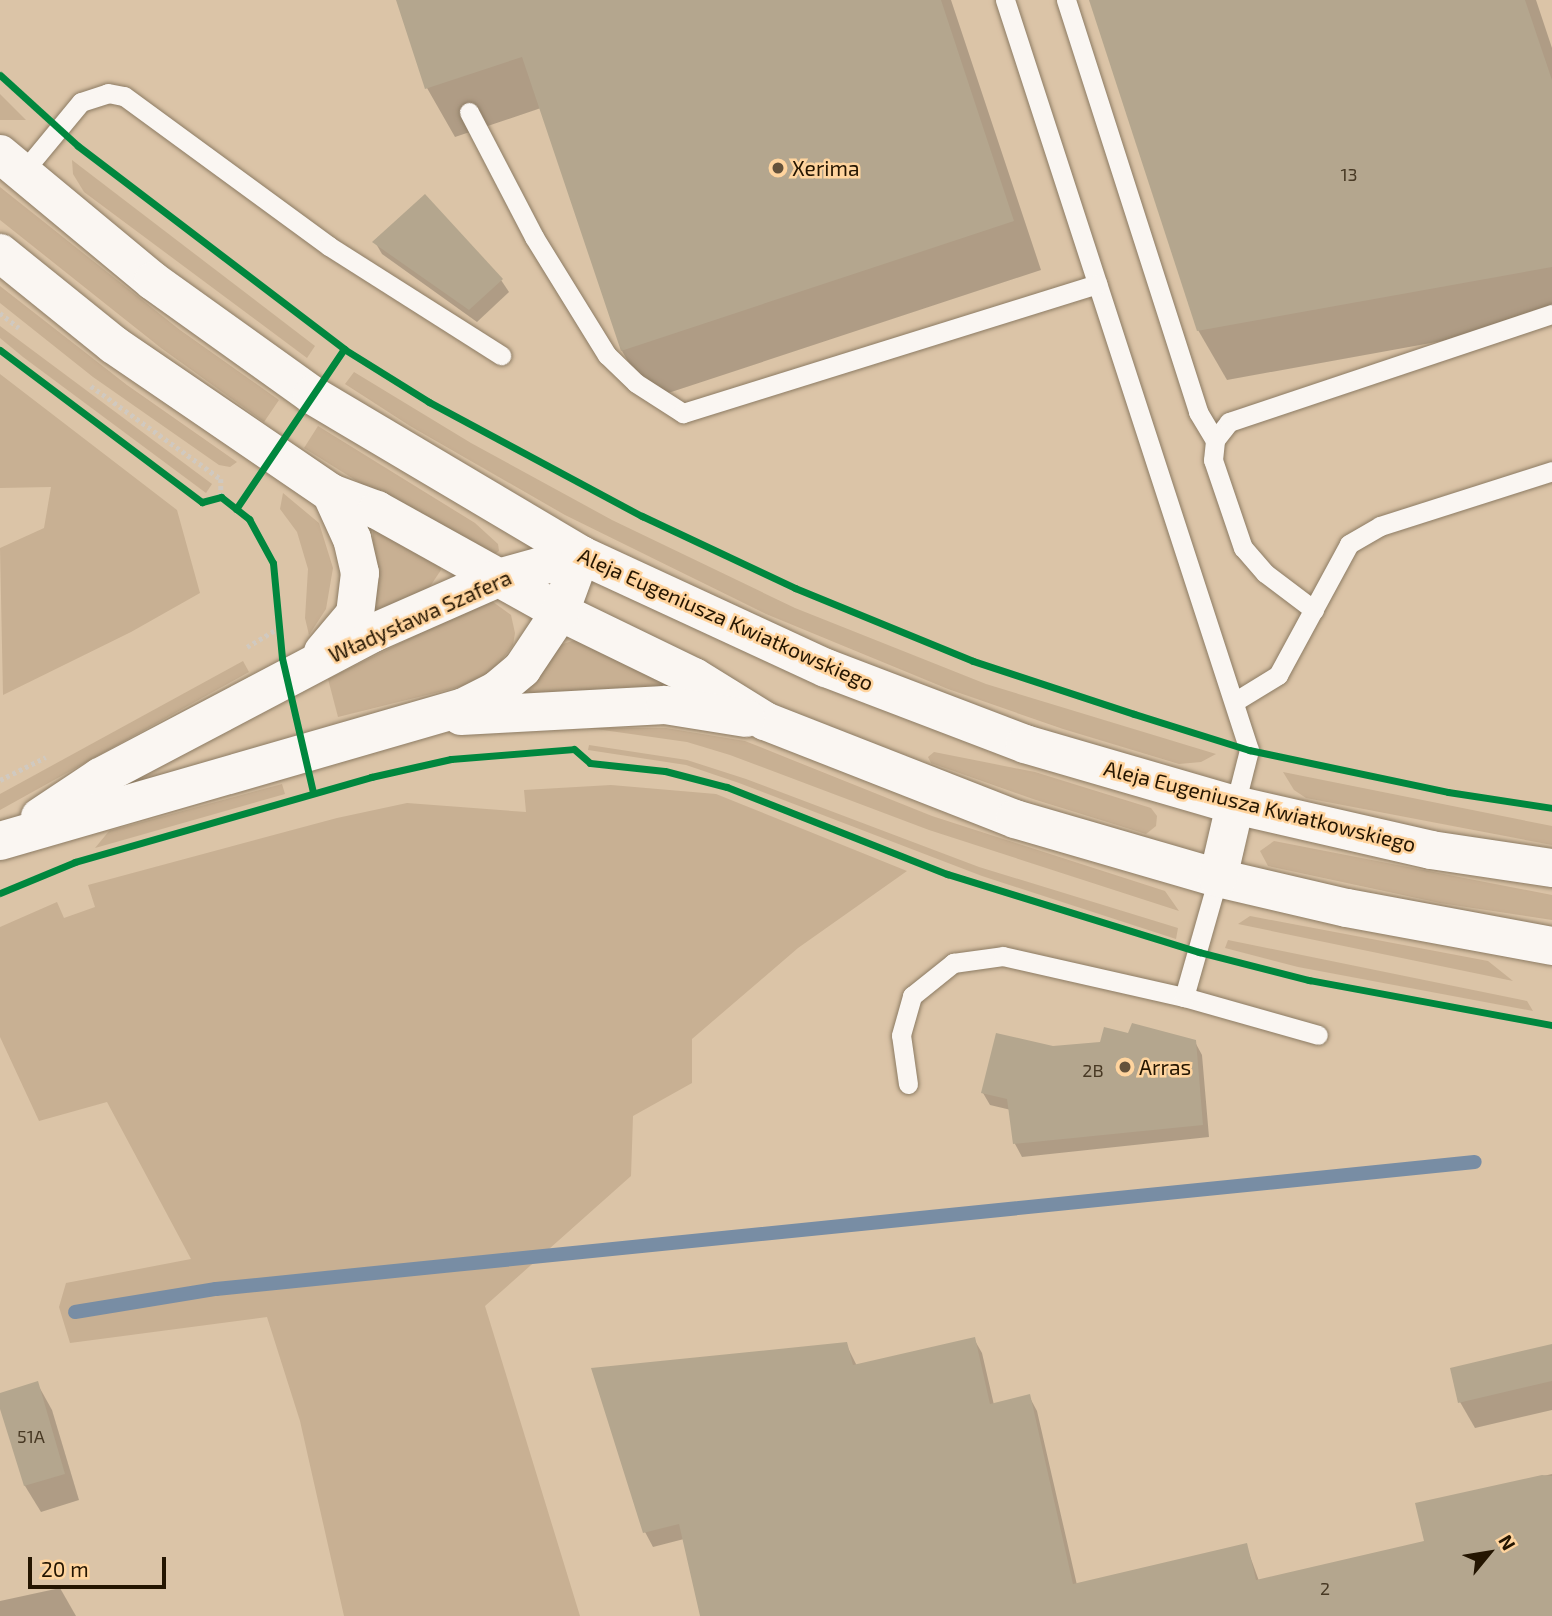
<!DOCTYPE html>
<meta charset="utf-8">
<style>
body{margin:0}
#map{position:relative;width:1552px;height:1616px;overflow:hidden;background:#dbc4a7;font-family:"Exo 2",sans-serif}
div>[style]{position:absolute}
.green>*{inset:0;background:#c8b093}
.shadow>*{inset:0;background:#0003}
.stream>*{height:14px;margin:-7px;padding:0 7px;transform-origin:7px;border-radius:7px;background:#788da4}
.building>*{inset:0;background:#b4a68e}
.path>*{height:4.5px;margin-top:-2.25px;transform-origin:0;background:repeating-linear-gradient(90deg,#d0c9c0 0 3.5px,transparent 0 7px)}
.roads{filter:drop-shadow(0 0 2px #8c7b63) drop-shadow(0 0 2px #8c7b63)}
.service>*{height:19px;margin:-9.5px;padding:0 9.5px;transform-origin:9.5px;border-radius:9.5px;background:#faf6f2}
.tertiary>*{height:38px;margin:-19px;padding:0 19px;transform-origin:19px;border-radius:19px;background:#faf6f2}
.cycleway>*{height:7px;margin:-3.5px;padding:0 3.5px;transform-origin:3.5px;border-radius:3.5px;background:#00873e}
.dots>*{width:19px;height:19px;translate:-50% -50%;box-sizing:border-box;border:4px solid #ffd49e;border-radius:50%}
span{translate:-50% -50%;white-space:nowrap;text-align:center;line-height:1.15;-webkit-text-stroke:5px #ffd49e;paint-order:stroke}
.number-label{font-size:18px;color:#483924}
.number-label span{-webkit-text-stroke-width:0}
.poi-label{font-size:21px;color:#241501}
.left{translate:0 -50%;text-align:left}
.street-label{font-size:21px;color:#241501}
.north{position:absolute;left:1454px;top:1518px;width:70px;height:70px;-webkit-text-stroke:5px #ffd49e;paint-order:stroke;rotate:60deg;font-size:19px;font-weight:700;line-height:28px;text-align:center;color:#241501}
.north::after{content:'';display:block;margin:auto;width:24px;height:32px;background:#241501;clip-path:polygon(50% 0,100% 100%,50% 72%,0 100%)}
.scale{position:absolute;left:28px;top:1557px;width:138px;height:32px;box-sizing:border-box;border:4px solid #241501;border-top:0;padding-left:9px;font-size:21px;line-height:24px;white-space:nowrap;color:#241501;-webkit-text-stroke:5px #ffd49e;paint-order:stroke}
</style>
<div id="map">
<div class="green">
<div style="clip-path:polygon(0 94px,26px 120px,0 120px)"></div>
<div style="clip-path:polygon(72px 160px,315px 346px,307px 358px,84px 192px,73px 174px)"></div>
<div style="clip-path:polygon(0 187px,180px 330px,279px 400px,264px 422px,161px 348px,0 220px)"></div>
<div style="clip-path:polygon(0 286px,127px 385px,237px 462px,230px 467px,219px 465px,93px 377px,0 303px)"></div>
<div style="clip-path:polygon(0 326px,212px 484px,206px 493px,23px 357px,0 338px)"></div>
<div style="clip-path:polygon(354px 372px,471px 443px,612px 520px,795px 608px,986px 684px,1216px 754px,1201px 762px,1179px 764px,1063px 729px,948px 689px,766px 614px,565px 515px,410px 426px,345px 384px)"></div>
<div style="clip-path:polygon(0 374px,177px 510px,200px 593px,131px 632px,3px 695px,0 548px,44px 528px,51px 487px,0 488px)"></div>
<div style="clip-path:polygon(318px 426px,475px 523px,498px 544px,499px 551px,492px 556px,392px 503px,304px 448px)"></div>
<div style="clip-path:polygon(283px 493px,319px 523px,333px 568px,326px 609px,309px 635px,305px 618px,308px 569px,297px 532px,280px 509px)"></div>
<div style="clip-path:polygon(373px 529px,440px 565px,441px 570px,429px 588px,374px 614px)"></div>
<div style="clip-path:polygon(489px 599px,511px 615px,515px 633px,513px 645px,491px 675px,467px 685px,338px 717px,328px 679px)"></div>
<div style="clip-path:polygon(575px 640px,678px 688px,530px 697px,528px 689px,557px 646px)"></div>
<div style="clip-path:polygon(243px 661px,249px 672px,0 810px,0 794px)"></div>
<div style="clip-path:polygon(589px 728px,666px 728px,745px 741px,932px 816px,1165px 891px,1179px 911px,929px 830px,730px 755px,687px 742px)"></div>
<div style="clip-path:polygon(589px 745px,687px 760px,746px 779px,979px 867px,1178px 928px,1176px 939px,982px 876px,739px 783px,686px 765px,588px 750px)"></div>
<div style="clip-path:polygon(934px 752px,1035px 772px,1151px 808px,1157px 816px,1156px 826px,1146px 834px,1033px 799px,931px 763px,928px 757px)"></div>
<div style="clip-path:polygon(1283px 772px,1552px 826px,1552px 845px,1306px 798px,1294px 790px)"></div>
<div style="clip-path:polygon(282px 784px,285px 794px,95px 848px,109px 831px)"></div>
<div style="clip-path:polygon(611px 785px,716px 794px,907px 871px,798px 948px,692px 1039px,692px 1083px,633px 1116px,631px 1176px,485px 1306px,580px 1616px,344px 1616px,300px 1421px,267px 1317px,70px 1343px,59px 1307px,66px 1283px,191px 1259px,107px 1102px,39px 1121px,0 1037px,0 927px,57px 902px,64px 918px,95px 907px,88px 885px,337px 818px,407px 803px,526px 812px,524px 790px)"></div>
<div style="clip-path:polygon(1274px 841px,1552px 895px,1552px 920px,1440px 903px,1268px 866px,1260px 851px)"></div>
<div style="clip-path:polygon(1250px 916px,1488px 961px,1513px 981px,1238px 924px)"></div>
<div style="clip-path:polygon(1228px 940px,1527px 1001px,1533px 1011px,1298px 967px,1225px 948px)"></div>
</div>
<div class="shadow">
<div style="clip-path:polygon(397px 0,951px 0,1041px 270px,650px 399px,622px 351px,541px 108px,455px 137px,427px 88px)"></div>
<div style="clip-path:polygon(1091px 0,1536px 0,1552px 48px,1552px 321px,1227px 380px,1198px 330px)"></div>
<div style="clip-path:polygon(375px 242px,501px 280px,509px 292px,477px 322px,382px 254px)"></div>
<div style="clip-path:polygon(1129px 1035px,1195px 1042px,1202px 1055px,1209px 1137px,1022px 1157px,1015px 1144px,1011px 1110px,990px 1105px,983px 1093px,1053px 1048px,1102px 1044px)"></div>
<div style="clip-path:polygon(974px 1339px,982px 1353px,994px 1405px,1029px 1396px,1037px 1411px,1077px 1585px,1246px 1545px,1259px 1581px,1426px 1543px,1417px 1505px,1552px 1474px,1552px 1616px,702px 1616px,684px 1539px,653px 1547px,645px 1532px,846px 1344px,857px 1366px)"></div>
<div style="clip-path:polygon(1552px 1345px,1552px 1410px,1475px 1428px,1460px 1402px)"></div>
<div style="clip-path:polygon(37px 1383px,52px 1410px,79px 1500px,41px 1512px,25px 1486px,0 1403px,0 1394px)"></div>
<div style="clip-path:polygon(60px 1588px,76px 1616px,0 1616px,0 1601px)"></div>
</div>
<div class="stream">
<div style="left:75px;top:1312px;width:143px;rotate:-9.3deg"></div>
<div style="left:216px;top:1289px;width:1265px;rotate:-5.76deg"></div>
</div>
<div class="building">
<div style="clip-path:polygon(396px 0,941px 0,1014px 221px,621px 351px,522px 57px,425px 89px)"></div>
<div style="clip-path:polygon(1089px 0,1525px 0,1552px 80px,1552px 267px,1197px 331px)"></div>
<div style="clip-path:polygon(425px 194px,503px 279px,469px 310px,372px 242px)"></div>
<div style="clip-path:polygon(1132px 1023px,1196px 1040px,1203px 1125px,1013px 1144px,1007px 1099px,981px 1093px,996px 1033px,1053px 1046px,1100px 1042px,1104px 1027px,1128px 1033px)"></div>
<div style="clip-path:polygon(975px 1337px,990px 1404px,1030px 1394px,1073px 1584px,1247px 1543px,1256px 1580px,1424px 1541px,1415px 1503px,1542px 1475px,1552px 1476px,1552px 1616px,700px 1616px,679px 1524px,643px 1533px,591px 1368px,847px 1342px,853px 1365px)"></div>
<div style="clip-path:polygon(1552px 1344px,1552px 1381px,1458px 1403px,1450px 1368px)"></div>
<div style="clip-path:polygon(38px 1381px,65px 1474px,24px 1486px,0 1409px,0 1393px)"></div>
</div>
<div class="path">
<div style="left:0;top:313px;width:24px;rotate:38deg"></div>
<div style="left:91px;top:386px;width:160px;rotate:35.6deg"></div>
<div style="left:221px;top:479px;width:18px;rotate:90deg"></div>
<div style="left:247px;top:647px;width:35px;rotate:-31deg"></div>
<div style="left:0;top:780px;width:51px;rotate:-26.6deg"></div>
</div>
<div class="roads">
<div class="service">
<div style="left:1005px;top:0;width:789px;rotate:71.98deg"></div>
<div style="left:1249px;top:750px;width:57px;rotate:104.3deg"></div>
<div style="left:1066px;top:0;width:433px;rotate:72.2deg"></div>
<div style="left:1198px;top:412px;width:33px;rotate:59deg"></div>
<div style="left:469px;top:112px;width:141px;rotate:62.5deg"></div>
<div style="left:534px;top:237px;width:139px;rotate:58.3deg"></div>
<div style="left:607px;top:355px;width:40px;rotate:44deg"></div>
<div style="left:636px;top:383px;width:56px;rotate:32.6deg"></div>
<div style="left:683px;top:413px;width:434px;rotate:-17.3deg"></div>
<div style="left:23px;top:172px;width:91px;rotate:-50.4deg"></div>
<div style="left:81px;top:102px;width:28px;rotate:-18deg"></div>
<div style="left:108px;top:93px;width:16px;rotate:11deg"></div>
<div style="left:124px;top:96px;width:254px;rotate:36.2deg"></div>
<div style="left:329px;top:246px;width:204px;rotate:32.4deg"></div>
<div style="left:1314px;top:610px;width:61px;rotate:-142.9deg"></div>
<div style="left:1265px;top:573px;width:33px;rotate:-131deg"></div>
<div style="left:1243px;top:548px;width:93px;rotate:-108.8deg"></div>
<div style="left:1213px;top:460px;width:20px;rotate:-84deg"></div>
<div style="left:1215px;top:440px;width:23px;rotate:-52deg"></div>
<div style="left:1229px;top:422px;width:341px;rotate:-18.5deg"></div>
<div style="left:1234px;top:702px;width:52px;rotate:-31.5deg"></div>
<div style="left:1278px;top:675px;width:149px;rotate:-61.5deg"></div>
<div style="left:1349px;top:544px;width:36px;rotate:-30deg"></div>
<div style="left:1380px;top:526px;width:181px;rotate:-17.7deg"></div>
<div style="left:1184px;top:997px;width:139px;rotate:15.8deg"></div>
<div style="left:908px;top:1084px;width:49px;rotate:-98.1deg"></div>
<div style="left:901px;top:1035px;width:41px;rotate:-74.2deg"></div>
<div style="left:912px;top:996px;width:53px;rotate:-38.8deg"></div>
<div style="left:953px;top:963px;width:50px;rotate:-8deg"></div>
<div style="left:1003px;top:956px;width:186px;rotate:12.8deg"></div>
<div style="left:1184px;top:997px;width:124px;rotate:-74.1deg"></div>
</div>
<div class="tertiary">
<div style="left:0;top:154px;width:199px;rotate:39.7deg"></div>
<div style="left:153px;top:281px;width:196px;rotate:35.6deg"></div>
<div style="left:312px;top:395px;width:313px;rotate:30.7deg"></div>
<div style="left:581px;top:555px;width:270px;rotate:24.8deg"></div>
<div style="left:826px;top:668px;width:213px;rotate:20.9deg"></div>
<div style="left:1025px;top:744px;width:219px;rotate:16.2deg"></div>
<div style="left:1235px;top:805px;width:201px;rotate:12.9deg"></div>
<div style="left:1431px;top:850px;width:122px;rotate:8.5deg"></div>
<div style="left:0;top:253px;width:146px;rotate:38.9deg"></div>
<div style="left:114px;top:345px;width:263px;rotate:34.3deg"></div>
<div style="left:331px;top:493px;width:49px;rotate:20.3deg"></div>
<div style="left:377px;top:510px;width:210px;rotate:29.1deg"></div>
<div style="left:560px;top:612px;width:149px;rotate:25.9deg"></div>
<div style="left:694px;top:677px;width:84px;rotate:31.8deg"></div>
<div style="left:765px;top:721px;width:269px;rotate:21.4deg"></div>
<div style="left:1015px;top:819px;width:211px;rotate:16.2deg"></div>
<div style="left:1218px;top:878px;width:132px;rotate:13.1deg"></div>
<div style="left:1347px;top:908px;width:208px;rotate:10.5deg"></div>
<div style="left:323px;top:652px;width:50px;rotate:-49.9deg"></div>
<div style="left:355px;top:614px;width:41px;rotate:-83deg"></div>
<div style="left:360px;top:573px;width:35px;rotate:-103deg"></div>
<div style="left:352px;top:539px;width:51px;rotate:-114.5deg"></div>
<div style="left:461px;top:716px;width:204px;rotate:-3.1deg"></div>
<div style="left:665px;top:705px;width:82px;rotate:9.1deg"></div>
<div style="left:40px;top:817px;width:72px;rotate:-33.7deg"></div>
<div style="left:100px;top:777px;width:309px;rotate:-27.8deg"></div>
<div style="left:373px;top:633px;width:137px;rotate:-23.7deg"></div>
<div style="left:498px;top:578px;width:86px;rotate:-15.5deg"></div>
<div style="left:0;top:841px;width:481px;rotate:-16.1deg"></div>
<div style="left:462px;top:708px;width:39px;rotate:-27deg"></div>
<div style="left:497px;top:690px;width:33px;rotate:-40deg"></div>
<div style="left:522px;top:669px;width:69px;rotate:-56.3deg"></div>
<div style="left:560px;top:612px;width:61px;rotate:-69.8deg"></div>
<div style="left:1218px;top:878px;width:75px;rotate:-76.9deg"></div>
</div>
</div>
<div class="cycleway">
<div style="left:0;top:75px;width:105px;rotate:42.3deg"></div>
<div style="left:78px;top:146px;width:335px;rotate:37.3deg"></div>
<div style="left:344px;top:349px;width:100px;rotate:31.9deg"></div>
<div style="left:429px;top:402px;width:242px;rotate:28.2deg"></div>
<div style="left:642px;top:516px;width:169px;rotate:25.2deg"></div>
<div style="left:795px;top:588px;width:192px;rotate:22.3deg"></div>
<div style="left:973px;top:661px;width:169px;rotate:18.2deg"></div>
<div style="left:1134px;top:714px;width:121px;rotate:17.4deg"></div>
<div style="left:1249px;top:750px;width:203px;rotate:11.9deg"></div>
<div style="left:1448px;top:792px;width:105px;rotate:8.7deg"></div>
<div style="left:0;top:350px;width:253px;rotate:37deg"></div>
<div style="left:202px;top:502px;width:20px;rotate:-15deg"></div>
<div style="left:221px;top:497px;width:36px;rotate:38deg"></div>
<div style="left:249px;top:519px;width:50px;rotate:61.4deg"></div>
<div style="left:273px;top:563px;width:95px;rotate:84.6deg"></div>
<div style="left:282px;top:658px;width:138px;rotate:77deg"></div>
<div style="left:236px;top:509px;width:193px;rotate:-56deg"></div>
<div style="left:0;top:893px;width:81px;rotate:-22.5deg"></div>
<div style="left:75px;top:862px;width:308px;rotate:-16deg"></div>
<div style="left:371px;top:777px;width:82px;rotate:-12.7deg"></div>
<div style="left:451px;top:759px;width:123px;rotate:-4.6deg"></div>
<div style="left:574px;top:749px;width:21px;rotate:41deg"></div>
<div style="left:590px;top:763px;width:75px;rotate:6.1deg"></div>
<div style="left:665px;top:771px;width:64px;rotate:14.5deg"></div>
<div style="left:727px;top:787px;width:237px;rotate:21.6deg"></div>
<div style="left:947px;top:874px;width:264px;rotate:17.2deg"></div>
<div style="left:1199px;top:952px;width:114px;rotate:14.3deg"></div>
<div style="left:1309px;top:980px;width:247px;rotate:10.5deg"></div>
</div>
<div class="dots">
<div style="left:778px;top:168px;background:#64523b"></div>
<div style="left:1125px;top:1067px;background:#64523b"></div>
</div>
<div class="number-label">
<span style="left:1349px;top:174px">13</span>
<span style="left:1093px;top:1070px">2B</span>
<span style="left:31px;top:1436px">51A</span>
<span style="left:1325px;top:1588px">2</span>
</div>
<div class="poi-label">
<span class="left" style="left:792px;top:168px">Xerima</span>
<span class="left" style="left:1139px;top:1067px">Arras</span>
</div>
<div class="street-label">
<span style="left:420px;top:616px;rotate:-24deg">Władysława Szafera</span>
<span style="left:726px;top:619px;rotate:24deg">Aleja Eugeniusza Kwiatkowskiego</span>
<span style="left:1260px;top:806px;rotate:14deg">Aleja Eugeniusza Kwiatkowskiego</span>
</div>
<div class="north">N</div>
<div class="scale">20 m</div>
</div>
